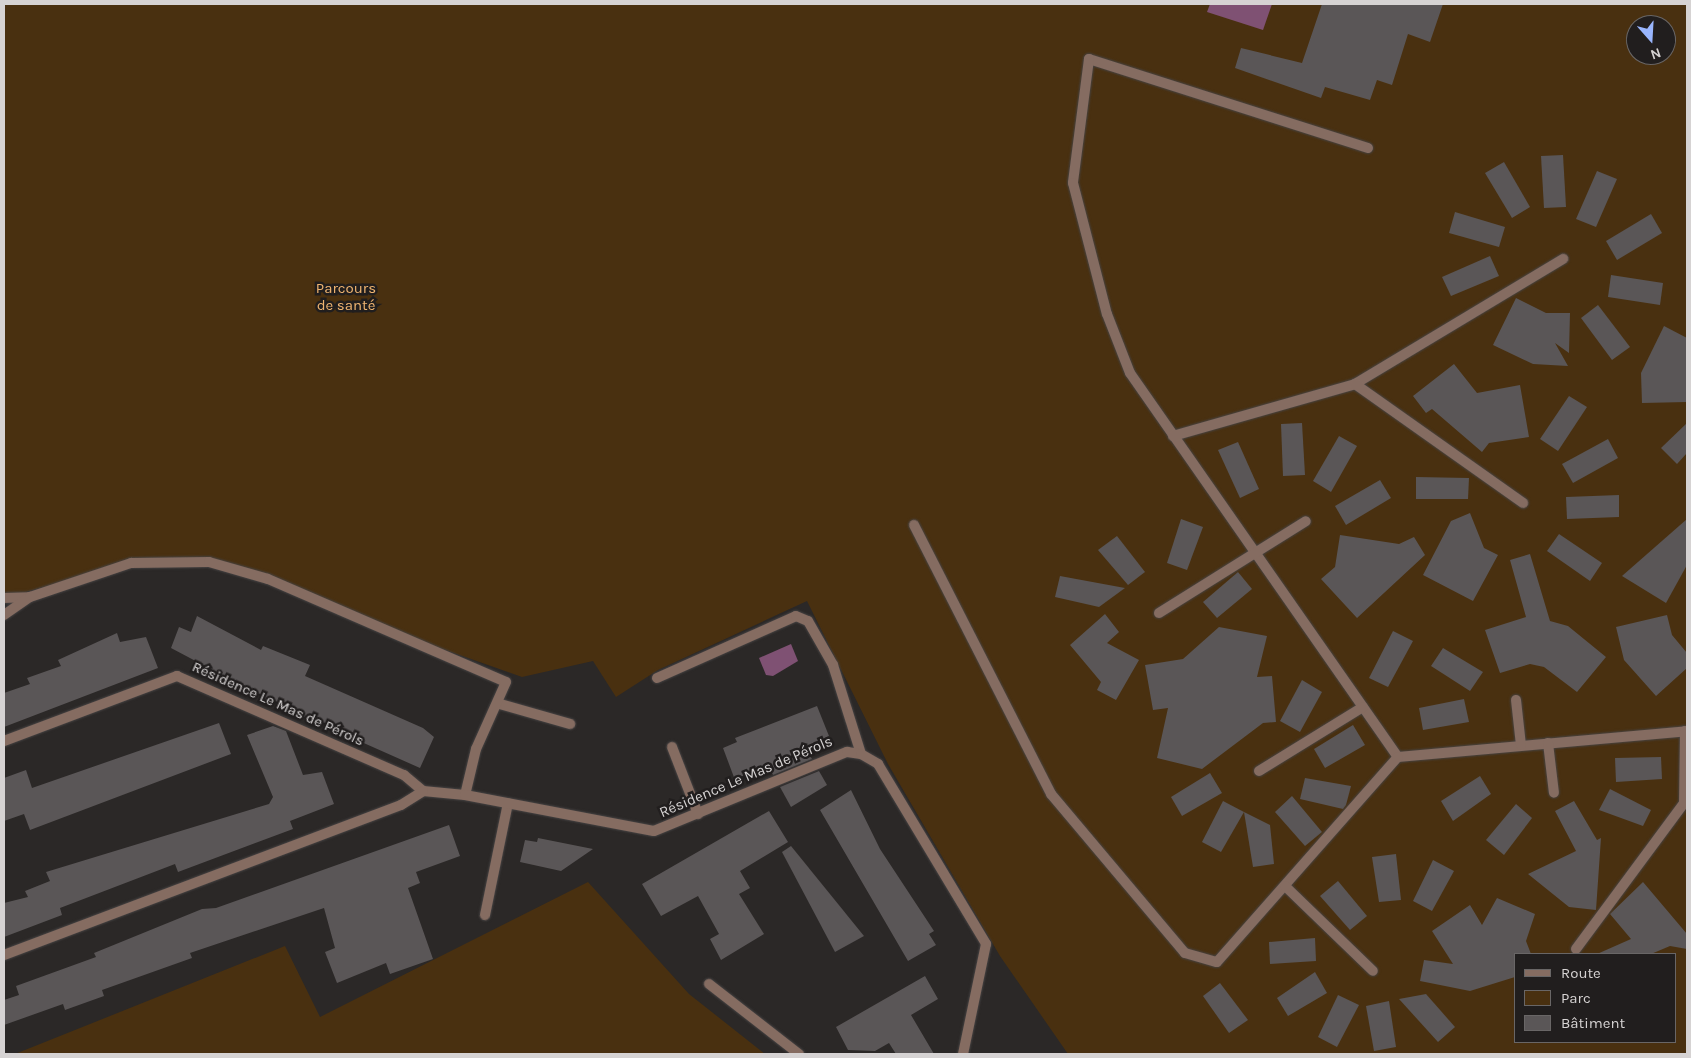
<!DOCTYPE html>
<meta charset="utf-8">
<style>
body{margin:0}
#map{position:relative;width:1691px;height:1058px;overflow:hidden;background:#2b2827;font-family:Karla,sans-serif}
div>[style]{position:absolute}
.green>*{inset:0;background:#493010}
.water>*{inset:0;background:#7f5173}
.building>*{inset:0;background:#5a5657}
.roads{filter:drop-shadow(0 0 1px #464343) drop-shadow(0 0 1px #464343)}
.service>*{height:10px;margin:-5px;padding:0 5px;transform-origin:5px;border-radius:5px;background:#856c61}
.minor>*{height:10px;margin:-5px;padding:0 5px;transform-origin:5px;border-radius:5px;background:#856c61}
span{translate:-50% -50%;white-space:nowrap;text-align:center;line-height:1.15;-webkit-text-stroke:5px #211e1e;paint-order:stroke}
.park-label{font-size:15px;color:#f0b571}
.street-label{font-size:15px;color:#d6d3d3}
.frame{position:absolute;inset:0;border:5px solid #d6d3d3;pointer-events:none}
.legend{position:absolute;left:1514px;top:953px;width:162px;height:90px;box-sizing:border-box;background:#211e1e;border:1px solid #696666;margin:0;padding:6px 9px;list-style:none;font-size:15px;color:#d6d3d3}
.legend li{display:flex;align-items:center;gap:10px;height:25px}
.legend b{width:25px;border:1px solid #696666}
.north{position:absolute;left:1626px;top:15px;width:50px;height:50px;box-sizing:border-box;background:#211e1e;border:1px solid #696666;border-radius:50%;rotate:161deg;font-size:14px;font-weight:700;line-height:20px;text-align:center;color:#d6d3d3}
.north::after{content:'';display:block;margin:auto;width:18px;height:22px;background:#99b5fd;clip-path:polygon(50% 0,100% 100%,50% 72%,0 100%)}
</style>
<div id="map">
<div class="green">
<div style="clip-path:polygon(evenodd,4px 4px,1687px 4px,1687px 1054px,1068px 1054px,1000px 956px,888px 764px,807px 601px,658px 670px,616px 697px,593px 661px,522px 677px,349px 616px,268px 579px,209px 562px,131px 563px,4px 598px,4px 4px,1636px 25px,1666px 25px,1666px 55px,1636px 55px,1636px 25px,4px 4px,1515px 954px,1675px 954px,1675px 1042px,1515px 1042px,1515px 954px)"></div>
<div style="clip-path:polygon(588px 882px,689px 994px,765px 1054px,15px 1054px,285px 946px,320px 1017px)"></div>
</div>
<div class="water">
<div style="clip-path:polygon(1210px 4px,1272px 4px,1263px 30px,1207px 12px)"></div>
<div style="clip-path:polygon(791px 644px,798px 661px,773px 676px,766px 675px,759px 658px)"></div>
</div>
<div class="building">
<div style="clip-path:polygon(1322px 4px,1443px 4px,1430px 42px,1408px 34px,1392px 85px,1377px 80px,1370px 100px,1325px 87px,1321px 98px,1235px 68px,1241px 48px,1302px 63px)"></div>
<div style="clip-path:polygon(1563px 155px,1566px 207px,1544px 208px,1541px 156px)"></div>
<div style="clip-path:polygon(1504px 162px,1530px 207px,1512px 218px,1485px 173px)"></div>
<div style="clip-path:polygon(1597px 171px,1617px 179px,1596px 227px,1576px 219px)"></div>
<div style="clip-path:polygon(1455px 212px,1505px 227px,1499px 247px,1449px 233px)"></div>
<div style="clip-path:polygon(1651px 214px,1662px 233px,1617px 260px,1606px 241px)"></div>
<div style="clip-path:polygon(1490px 256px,1499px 276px,1451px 296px,1442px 277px)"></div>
<div style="clip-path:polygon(1611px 275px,1663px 283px,1660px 305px,1608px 297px)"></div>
<div style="clip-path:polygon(1516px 298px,1546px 313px,1570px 313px,1569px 353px,1555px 343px,1568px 366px,1533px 364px,1493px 345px)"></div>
<div style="clip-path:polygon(1598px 305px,1630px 347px,1612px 360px,1581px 318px)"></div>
<div style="clip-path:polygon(1664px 326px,1687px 338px,1687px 402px,1642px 403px,1641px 373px)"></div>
<div style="clip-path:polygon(1454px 364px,1477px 393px,1520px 385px,1529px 437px,1489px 443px,1482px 452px,1432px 409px,1426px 413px,1413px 396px)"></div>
<div style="clip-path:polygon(1569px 396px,1587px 407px,1558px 451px,1540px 439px)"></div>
<div style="clip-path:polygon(1302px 423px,1305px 475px,1283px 476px,1281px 424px)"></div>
<div style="clip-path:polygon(1687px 423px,1687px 453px,1677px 464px,1661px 448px)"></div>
<div style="clip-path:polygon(1339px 436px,1357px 446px,1331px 492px,1313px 481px)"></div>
<div style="clip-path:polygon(1608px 439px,1618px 458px,1573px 483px,1562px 464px)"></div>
<div style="clip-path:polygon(1238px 442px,1259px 489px,1240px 498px,1218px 450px)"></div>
<div style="clip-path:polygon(1416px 477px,1469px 478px,1468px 499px,1416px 499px)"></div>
<div style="clip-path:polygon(1380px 480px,1391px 498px,1346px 525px,1335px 506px)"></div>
<div style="clip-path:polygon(1619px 495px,1619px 517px,1567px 519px,1566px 497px)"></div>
<div style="clip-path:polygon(1470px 513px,1484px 548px,1498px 555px,1473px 601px,1423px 575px,1451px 521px)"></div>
<div style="clip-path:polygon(1181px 519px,1203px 527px,1187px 570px,1167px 563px)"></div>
<div style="clip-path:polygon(1687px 519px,1687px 565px,1666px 603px,1622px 576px)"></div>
<div style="clip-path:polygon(1559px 534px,1602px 563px,1590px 581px,1547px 551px)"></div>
<div style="clip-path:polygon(1340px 535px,1399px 544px,1414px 537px,1425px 555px,1357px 618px,1321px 579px,1335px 567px)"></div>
<div style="clip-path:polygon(1117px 536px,1145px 572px,1128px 585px,1098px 550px)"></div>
<div style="clip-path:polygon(1530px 554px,1550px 621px,1568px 626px,1606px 657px,1577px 692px,1544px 667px,1530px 664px,1500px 673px,1485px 630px,1526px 617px,1510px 560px)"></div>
<div style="clip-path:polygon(1238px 572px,1252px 589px,1217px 618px,1203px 602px)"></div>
<div style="clip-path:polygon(1060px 576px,1125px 588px,1099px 607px,1055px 597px)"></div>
<div style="clip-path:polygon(1105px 614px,1119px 632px,1107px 643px,1139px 660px,1116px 700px,1097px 690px,1101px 682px,1070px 645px)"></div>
<div style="clip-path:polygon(1667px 615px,1672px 635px,1687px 653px,1687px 668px,1656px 696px,1624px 660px,1616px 627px)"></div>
<div style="clip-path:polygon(197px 616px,261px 650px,263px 646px,310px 665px,305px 676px,423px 728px,434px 737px,420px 768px,222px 680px,224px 676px,171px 648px,179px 627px,191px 632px)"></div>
<div style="clip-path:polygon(1219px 627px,1267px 636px,1257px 677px,1272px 676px,1276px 722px,1263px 723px,1202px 769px,1157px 758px,1168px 708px,1153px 710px,1145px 665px,1183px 659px)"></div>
<div style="clip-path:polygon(1393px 631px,1413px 641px,1388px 687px,1369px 678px)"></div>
<div style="clip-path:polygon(117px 633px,120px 642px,146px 637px,158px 668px,4px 727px,4px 693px,30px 684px,27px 678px,61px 666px,58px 660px)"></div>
<div style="clip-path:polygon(1443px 648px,1483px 672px,1470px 691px,1431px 666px)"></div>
<div style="clip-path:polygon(1302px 680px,1322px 692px,1300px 732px,1280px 721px)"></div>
<div style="clip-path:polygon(1464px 699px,1469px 722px,1423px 730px,1419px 708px)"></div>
<div style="clip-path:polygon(817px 706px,829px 736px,811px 744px,813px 749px,807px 751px,812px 759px,773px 775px,769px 766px,735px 780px,723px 748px,737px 742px,735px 738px)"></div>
<div style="clip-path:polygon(219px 723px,231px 754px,30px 830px,24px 814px,4px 821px,4px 778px,26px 770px,32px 788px)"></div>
<div style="clip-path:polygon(1353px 725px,1365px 745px,1325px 768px,1314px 749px)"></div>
<div style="clip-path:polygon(273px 726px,286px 731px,303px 775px,322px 772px,334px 804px,290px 821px,293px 829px,178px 872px,175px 864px,60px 908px,62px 915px,4px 937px,4px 903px,28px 897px,25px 891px,50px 881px,46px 872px,269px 804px,273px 797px,247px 735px)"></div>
<div style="clip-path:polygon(1661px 757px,1662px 779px,1616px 782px,1615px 758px)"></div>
<div style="clip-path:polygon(819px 771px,827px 785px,791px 807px,780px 787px)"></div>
<div style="clip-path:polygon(1210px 773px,1222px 793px,1182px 816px,1171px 797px)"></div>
<div style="clip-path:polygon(1480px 776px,1491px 794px,1453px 821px,1441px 801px)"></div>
<div style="clip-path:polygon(1305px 778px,1351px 786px,1346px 805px,1343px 809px,1300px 799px)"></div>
<div style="clip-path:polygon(1610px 789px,1651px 810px,1643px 826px,1599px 810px)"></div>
<div style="clip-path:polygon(851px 790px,880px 849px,934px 931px,929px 934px,936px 945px,908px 961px,820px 810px)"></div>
<div style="clip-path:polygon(1292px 796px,1322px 832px,1305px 846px,1275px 812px)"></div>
<div style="clip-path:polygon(1223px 801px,1244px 812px,1221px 852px,1202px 842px)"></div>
<div style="clip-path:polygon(1574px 801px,1597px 840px,1601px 838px,1596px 910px,1569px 907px,1528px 874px,1576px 851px,1555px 811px)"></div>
<div style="clip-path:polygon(1516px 804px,1532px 818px,1504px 855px,1486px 840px)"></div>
<div style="clip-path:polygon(769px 811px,788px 842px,740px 871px,750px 888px,739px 894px,764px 934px,721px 960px,710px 939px,719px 934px,698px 896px,661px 916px,642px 884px)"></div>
<div style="clip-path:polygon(1244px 812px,1270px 825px,1274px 864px,1253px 867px)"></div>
<div style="clip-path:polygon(449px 825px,460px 856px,416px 872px,420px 883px,408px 888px,433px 959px,390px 974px,386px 963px,337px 983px,325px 952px,335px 948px,324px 908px,190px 953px,192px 958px,102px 990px,104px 996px,65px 1010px,63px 1004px,4px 1025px,4px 1000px,19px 995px,16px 986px,96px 957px,94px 953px,202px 909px,216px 908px)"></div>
<div style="clip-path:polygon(538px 838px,593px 849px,561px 871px,520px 862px,525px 840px,537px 842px)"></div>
<div style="clip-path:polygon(791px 846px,864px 936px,835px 952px,782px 852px)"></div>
<div style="clip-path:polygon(1396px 854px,1401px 900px,1379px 902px,1372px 857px)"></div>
<div style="clip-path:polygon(1433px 860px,1454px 871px,1432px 911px,1413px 901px)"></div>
<div style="clip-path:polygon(1338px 881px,1367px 916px,1350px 930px,1320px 896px)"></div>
<div style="clip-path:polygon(1643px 882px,1687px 934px,1687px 949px,1670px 946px,1651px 954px,1597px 954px,1631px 939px,1610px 914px)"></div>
<div style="clip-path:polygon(1497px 898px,1535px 914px,1526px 941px,1531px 954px,1515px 954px,1515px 977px,1470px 991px,1420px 981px,1424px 960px,1453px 964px,1432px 931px,1470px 905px,1482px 925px)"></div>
<div style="clip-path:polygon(1315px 938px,1316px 961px,1270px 964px,1269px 942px)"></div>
<div style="clip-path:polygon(1315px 972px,1327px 993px,1288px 1016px,1277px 998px)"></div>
<div style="clip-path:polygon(925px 976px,938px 999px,911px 1015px,934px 1054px,896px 1054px,889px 1043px,875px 1051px,848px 1050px,836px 1027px)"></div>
<div style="clip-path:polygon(1220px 983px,1248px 1020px,1229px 1033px,1203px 996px)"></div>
<div style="clip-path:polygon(1426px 994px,1455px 1027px,1438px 1042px,1399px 999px)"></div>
<div style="clip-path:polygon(1338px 995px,1359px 1005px,1337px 1047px,1318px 1037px)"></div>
<div style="clip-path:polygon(1389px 1001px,1396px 1047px,1374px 1051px,1366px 1006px)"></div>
</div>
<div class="roads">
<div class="service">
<div style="left:1368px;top:148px;width:293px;rotate:-162.3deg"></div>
<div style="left:1089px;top:59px;width:125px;rotate:97.4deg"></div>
<div style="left:1073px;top:183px;width:135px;rotate:75.5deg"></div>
<div style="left:1107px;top:314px;width:63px;rotate:68.7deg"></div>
<div style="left:1130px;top:373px;width:468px;rotate:55.1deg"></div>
<div style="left:1398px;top:757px;width:290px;rotate:-5.1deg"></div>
<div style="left:1355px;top:384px;width:243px;rotate:-31deg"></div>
<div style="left:1173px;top:436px;width:189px;rotate:-15.9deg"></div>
<div style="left:1355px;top:384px;width:206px;rotate:35.3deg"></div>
<div style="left:914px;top:525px;width:302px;rotate:63deg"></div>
<div style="left:1051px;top:794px;width:208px;rotate:49.9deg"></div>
<div style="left:1185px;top:953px;width:33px;rotate:16deg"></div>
<div style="left:1217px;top:962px;width:273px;rotate:-48.6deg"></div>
<div style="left:1159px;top:613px;width:173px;rotate:-32deg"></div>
<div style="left:657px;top:678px;width:152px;rotate:-24deg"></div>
<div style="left:796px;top:616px;width:13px;rotate:23deg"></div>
<div style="left:808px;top:621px;width:51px;rotate:60.4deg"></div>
<div style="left:833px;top:665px;width:93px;rotate:72.5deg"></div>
<div style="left:1516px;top:700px;width:45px;rotate:83.7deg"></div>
<div style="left:500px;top:704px;width:73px;rotate:15.9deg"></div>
<div style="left:1548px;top:743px;width:50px;rotate:83.2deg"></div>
<div style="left:672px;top:747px;width:72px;rotate:68.8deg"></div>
<div style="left:1259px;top:771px;width:122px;rotate:-31.6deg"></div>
<div style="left:1285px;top:886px;width:122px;rotate:44deg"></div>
<div style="left:485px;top:915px;width:114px;rotate:-78.4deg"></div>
<div style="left:1576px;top:949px;width:182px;rotate:-53.5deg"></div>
<div style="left:1684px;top:803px;width:72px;rotate:-89.2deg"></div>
<div style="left:709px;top:984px;width:114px;rotate:37.9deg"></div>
</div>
<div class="minor">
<div style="left:4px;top:598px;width:25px;rotate:-2deg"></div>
<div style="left:4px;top:615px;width:32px;rotate:-35deg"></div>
<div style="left:30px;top:597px;width:107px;rotate:-18.6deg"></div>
<div style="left:131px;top:563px;width:78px;rotate:-0.7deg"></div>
<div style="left:209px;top:562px;width:61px;rotate:16.1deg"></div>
<div style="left:268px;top:579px;width:259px;rotate:23.4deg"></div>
<div style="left:506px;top:682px;width:73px;rotate:114.1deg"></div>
<div style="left:476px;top:749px;width:47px;rotate:103.4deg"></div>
<div style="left:4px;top:741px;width:185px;rotate:-20.6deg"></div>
<div style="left:177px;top:676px;width:248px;rotate:23.6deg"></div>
<div style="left:404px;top:775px;width:25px;rotate:40deg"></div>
<div style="left:423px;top:791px;width:42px;rotate:5.4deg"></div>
<div style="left:465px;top:795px;width:192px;rotate:10.8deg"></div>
<div style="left:654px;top:831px;width:209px;rotate:-22.3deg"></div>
<div style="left:847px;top:752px;width:14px;rotate:8deg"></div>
<div style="left:861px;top:754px;width:20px;rotate:30deg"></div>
<div style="left:878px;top:764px;width:210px;rotate:59deg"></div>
<div style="left:986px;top:944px;width:112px;rotate:101.8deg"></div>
<div style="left:4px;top:955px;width:424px;rotate:-20.7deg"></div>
<div style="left:401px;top:805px;width:26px;rotate:-32deg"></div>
</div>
</div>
<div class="park-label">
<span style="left:346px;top:297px">Parcours<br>de santé</span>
</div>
<div class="street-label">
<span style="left:278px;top:704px;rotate:24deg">Résidence Le Mas de Pérols</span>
<span style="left:746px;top:777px;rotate:-23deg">Résidence Le Mas de Pérols</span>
</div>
<div class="frame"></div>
<ul class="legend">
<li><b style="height:6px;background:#856c61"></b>Route</li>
<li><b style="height:14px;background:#493010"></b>Parc</li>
<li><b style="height:14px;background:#5a5657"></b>Bâtiment</li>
</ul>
<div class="north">N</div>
</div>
